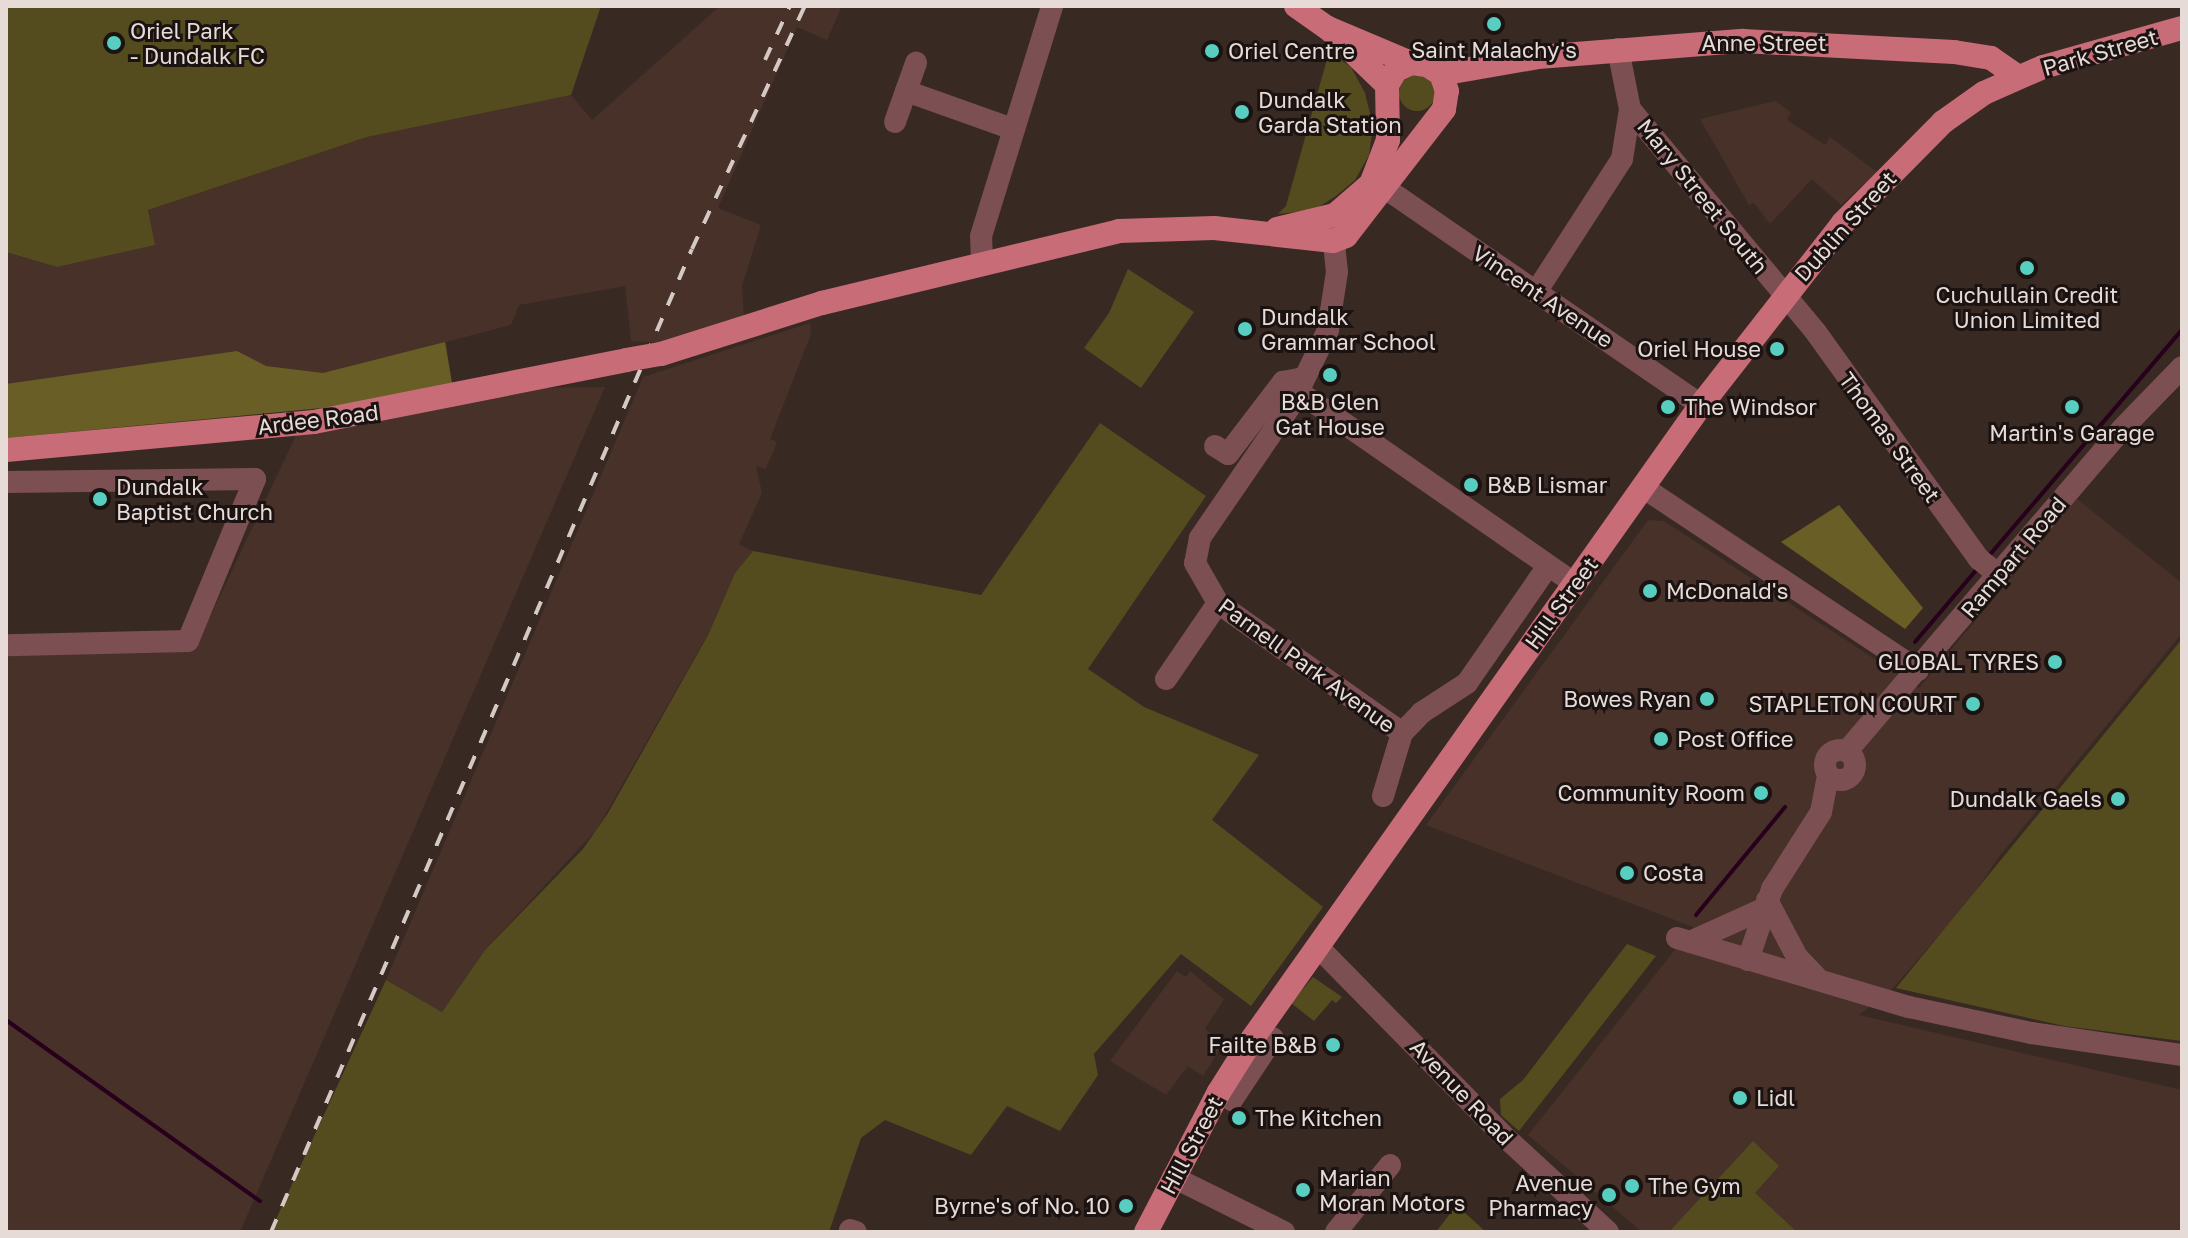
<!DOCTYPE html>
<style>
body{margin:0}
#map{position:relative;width:2188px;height:1238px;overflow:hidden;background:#392923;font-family:"Golos Text",sans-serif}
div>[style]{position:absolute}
.built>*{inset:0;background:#473129}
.green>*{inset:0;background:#544c1f}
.round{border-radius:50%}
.forest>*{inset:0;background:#695e25}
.stream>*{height:4px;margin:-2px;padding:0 2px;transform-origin:2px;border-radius:2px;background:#28001b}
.minor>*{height:22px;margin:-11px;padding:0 11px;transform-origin:11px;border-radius:11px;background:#7c4f53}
.minor>.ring{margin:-11px;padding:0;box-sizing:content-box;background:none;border:22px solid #7c4f53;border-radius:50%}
.major>*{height:24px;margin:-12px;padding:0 12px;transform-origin:12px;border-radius:12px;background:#c86c78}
.rail>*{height:4px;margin-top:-2px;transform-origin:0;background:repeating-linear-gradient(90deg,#d5c9c5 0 14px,transparent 0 28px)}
.major-bridge>*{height:24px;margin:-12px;padding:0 12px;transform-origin:12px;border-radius:12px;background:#c86c78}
.dots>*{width:22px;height:22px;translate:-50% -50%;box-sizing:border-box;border:4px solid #1b1311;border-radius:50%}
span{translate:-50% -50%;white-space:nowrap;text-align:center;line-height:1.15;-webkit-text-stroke:6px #1b1311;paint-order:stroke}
.poi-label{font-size:22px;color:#e6dbd7}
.left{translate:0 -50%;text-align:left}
.right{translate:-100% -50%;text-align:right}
.street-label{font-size:22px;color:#e6dbd7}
.frame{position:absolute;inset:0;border:8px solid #e6dbd7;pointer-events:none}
</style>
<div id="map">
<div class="built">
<div style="clip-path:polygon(720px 6px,842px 6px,827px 40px,797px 27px,718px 208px,761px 225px,742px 286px,744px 320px,666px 343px,631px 341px,625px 286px,519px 305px,511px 325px,446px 342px,452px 383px,192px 424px,6px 438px,6px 252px,57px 267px,154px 245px,148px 210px,367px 137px,571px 95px,592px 120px)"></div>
<div style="clip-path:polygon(1775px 101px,1791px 112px,1787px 120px,1825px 145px,1830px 137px,1877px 172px,1841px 205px,1812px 179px,1770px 224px,1754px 203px,1749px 205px,1700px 119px)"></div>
<div style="clip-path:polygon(810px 323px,811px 334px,770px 439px,777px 442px,766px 469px,756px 466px,762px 493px,739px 544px,753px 551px,735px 573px,708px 634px,597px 829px,485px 950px,442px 1012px,386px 980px,643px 377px)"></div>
<div style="clip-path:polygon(605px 387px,240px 1232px,6px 1232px,6px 655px,194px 651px,298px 431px,392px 419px,531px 388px)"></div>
<div style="clip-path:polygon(2077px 499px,2182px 583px,2182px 633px,1998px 858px,1968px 902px,1894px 987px,1859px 1015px,2182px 1090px,2182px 1232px,1642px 1232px,1528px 1135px,1693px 927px,1426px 825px,1648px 520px,1664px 521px,1919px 688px)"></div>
<div style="clip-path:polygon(1177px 971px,1186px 977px,1190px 971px,1224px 999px,1205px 1029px,1224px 1043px,1203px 1076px,1188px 1066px,1166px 1095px,1110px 1061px)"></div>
</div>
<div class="green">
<div style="clip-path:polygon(6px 6px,601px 6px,571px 95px,367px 137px,148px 210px,155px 245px,57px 267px,6px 252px)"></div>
<div style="clip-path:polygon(1329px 52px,1351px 67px,1365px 93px,1373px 126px,1369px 155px,1355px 180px,1336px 196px,1314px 210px,1278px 214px,1286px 206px)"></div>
<div class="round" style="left:1399px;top:75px;width:36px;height:36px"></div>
<div style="clip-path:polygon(1128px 269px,1194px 312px,1141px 388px,1084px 348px,1109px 313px)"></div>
<div style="clip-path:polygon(1100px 423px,1206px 496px,1088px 669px,1144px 707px,1259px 755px,1212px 820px,1323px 907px,1251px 1006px,1181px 954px,1094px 1054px,1098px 1075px,1060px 1131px,1007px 1106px,971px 1155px,885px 1120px,861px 1138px,829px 1232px,271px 1230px,386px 980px,442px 1012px,485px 950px,583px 849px,608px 813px,708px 635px,735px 573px,753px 551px,981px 595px)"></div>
<div style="clip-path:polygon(2182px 639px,2182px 1041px,2064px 1026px,1896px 988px)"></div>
<div style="clip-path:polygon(1627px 944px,1656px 956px,1519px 1131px,1501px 1115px,1500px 1099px,1523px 1080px)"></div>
<div style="clip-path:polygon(1313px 977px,1342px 997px,1336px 1003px,1332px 1000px,1314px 1021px,1291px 1003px)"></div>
<div style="clip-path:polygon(1753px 1141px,1779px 1166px,1755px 1193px,1797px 1232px,1669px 1232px)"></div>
<div style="clip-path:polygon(1455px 1207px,1464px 1212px,1486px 1232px,1436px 1232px)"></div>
</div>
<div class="forest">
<div style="clip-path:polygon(445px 342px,452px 383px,364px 404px,6px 438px,6px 384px,237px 351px,266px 366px,323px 373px)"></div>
<div style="clip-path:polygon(1839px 505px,1923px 608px,1905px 629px,1781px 542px)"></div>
</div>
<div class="stream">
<div style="left:1987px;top:558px;width:300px;rotate:-49.5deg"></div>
<div style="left:1915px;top:642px;width:97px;rotate:-49.6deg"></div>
<div style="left:1696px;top:915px;width:140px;rotate:-50.5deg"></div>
<div style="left:6px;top:1020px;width:312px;rotate:35.5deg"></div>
</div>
<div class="minor">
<div style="left:1618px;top:49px;width:61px;rotate:78.7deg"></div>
<div style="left:1630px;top:109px;width:289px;rotate:50.2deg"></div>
<div style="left:1815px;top:331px;width:281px;rotate:54.3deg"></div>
<div style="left:1979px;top:559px;width:26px;rotate:39deg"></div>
<div style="left:906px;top:91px;width:114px;rotate:19.6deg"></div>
<div style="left:895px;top:122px;width:63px;rotate:-70.4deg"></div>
<div style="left:1385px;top:188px;width:383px;rotate:34.5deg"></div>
<div style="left:1332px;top:224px;width:48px;rotate:84.1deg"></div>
<div style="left:1337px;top:272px;width:59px;rotate:98.8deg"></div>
<div style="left:1328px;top:330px;width:80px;rotate:115.9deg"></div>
<div style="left:1293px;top:402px;width:165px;rotate:124.4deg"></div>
<div style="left:1200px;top:538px;width:25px;rotate:101deg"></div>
<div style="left:1195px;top:563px;width:46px;rotate:60.1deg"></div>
<div style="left:1218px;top:603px;width:225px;rotate:35.2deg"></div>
<div style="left:982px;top:262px;width:26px;rotate:-92deg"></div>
<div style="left:981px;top:236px;width:241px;rotate:-72.8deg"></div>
<div style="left:1536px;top:292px;width:158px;rotate:-57.1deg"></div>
<div style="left:1622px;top:159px;width:51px;rotate:-80.9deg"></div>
<div style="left:1299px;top:392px;width:336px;rotate:34.8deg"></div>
<div style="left:1215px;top:446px;width:15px;rotate:32deg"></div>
<div style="left:1228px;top:454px;width:91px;rotate:-52.6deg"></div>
<div style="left:1283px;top:382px;width:21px;rotate:-11deg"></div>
<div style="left:6px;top:482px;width:249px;rotate:-0.7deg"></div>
<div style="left:255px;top:479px;width:175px;rotate:112.5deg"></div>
<div style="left:188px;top:641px;width:182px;rotate:178.7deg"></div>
<div style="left:1644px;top:488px;width:329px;rotate:33.6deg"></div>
<div style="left:1166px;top:679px;width:92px;rotate:-55.6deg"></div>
<div class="ring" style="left:1825px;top:750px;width:8px;height:8px"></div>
<div style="left:1847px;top:751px;width:423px;rotate:-49.5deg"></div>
<div style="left:2122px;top:429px;width:86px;rotate:-45.9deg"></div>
<div style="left:1383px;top:796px;width:66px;rotate:-73.2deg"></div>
<div style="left:1402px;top:733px;width:28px;rotate:-46deg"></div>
<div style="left:1421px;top:713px;width:55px;rotate:-33.1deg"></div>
<div style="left:1467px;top:683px;width:142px;rotate:-55.3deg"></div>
<div style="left:1767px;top:900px;width:64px;rotate:62.2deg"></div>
<div style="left:1797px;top:957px;width:30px;rotate:46deg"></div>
<div style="left:1677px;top:938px;width:242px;rotate:16.6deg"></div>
<div style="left:1909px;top:1007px;width:125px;rotate:12deg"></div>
<div style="left:2031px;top:1033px;width:153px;rotate:8.3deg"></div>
<div style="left:1690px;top:942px;width:80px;rotate:-24.3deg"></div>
<div style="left:1319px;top:948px;width:265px;rotate:45.5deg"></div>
<div style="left:1505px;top:1137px;width:140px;rotate:42.7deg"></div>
<div style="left:1748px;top:960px;width:75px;rotate:-71.3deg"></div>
<div style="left:1772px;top:889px;width:91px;rotate:-57.5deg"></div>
<div style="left:1821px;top:812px;width:38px;rotate:-79deg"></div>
<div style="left:1219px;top:1092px;width:15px;rotate:32deg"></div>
<div style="left:1232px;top:1100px;width:74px;rotate:-56.5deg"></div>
<div style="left:1173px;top:1177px;width:124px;rotate:26.4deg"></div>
<div style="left:850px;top:1230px;width:6px;rotate:18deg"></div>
<div style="left:1336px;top:1232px;width:86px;rotate:-51.1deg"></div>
</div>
<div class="major">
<div style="left:1296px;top:6px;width:39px;rotate:35deg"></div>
<div style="left:1328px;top:28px;width:82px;rotate:44deg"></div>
<div style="left:1441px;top:74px;width:98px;rotate:-9.9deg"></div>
<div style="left:1538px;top:57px;width:206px;rotate:-4.5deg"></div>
<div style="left:1743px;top:41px;width:211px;rotate:3deg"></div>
<div style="left:1954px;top:52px;width:37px;rotate:9deg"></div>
<div style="left:1991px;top:58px;width:33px;rotate:35deg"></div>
<div style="left:1277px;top:229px;width:60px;rotate:-13.6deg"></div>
<div style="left:1335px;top:215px;width:48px;rotate:-40.7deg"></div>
<div style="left:1371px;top:184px;width:47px;rotate:-68.9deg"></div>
<div style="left:1388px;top:140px;width:55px;rotate:-91deg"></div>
<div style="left:1387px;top:85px;width:17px;rotate:-59deg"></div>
<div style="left:1396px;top:70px;width:17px;rotate:-25deg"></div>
<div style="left:661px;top:354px;width:169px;rotate:-17.6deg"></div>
<div style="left:822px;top:303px;width:306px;rotate:-13.6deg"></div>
<div style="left:1119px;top:231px;width:95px;rotate:-1.8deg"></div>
<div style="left:1214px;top:228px;width:120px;rotate:6.2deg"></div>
<div style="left:1333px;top:241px;width:14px;rotate:-21deg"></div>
<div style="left:1346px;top:236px;width:160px;rotate:-52.3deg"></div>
<div style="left:1444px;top:109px;width:18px;rotate:-81deg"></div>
<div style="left:1447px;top:91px;width:18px;rotate:-109deg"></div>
<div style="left:1441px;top:74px;width:17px;rotate:-147deg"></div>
<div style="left:1427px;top:65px;width:16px;rotate:-173deg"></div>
<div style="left:1411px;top:63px;width:90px;rotate:-157.1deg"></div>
<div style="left:6px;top:450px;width:309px;rotate:-5.2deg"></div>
<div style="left:314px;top:422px;width:318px;rotate:-11.2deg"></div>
<div style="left:1146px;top:1232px;width:158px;rotate:-62.5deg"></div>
<div style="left:1219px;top:1092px;width:64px;rotate:-57.8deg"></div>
<div style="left:1253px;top:1038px;width:775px;rotate:-54.71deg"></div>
<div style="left:1701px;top:405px;width:231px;rotate:-52deg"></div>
<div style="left:1843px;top:223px;width:142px;rotate:-45.3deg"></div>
<div style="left:1943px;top:122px;width:50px;rotate:-35.3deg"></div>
<div style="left:1984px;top:93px;width:64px;rotate:-23.8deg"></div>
<div style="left:2043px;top:67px;width:144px;rotate:-15.7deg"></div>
</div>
<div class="rail">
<div style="left:765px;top:60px;width:60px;rotate:-65.2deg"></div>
<div style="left:271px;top:1232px;width:1069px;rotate:-66.82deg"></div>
<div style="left:692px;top:249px;width:268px;rotate:-65.1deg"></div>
</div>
<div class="major-bridge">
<div style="left:626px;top:360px;width:36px;rotate:-10deg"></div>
</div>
<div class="dots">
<div style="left:1494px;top:24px;background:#58cec0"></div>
<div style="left:114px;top:43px;background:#58cec0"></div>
<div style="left:1212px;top:51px;background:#58cec0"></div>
<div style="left:1242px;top:112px;background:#58cec0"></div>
<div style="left:2027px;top:268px;background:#58cec0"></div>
<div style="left:1245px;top:329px;background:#58cec0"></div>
<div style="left:1777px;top:349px;background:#58cec0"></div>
<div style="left:1330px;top:375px;background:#58cec0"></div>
<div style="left:1668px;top:407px;background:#58cec0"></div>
<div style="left:2072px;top:407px;background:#58cec0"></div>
<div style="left:1471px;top:485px;background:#58cec0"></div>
<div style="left:100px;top:499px;background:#58cec0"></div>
<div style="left:1650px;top:591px;background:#58cec0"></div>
<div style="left:2055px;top:662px;background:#58cec0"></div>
<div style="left:1707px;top:699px;background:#58cec0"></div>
<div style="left:1973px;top:704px;background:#58cec0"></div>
<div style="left:1661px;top:739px;background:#58cec0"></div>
<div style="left:1761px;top:793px;background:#58cec0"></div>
<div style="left:2118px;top:799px;background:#58cec0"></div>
<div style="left:1627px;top:873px;background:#58cec0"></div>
<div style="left:1333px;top:1045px;background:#58cec0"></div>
<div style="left:1740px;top:1098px;background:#58cec0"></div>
<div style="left:1239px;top:1118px;background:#58cec0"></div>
<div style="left:1632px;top:1186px;background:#58cec0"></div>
<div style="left:1303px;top:1190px;background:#58cec0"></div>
<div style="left:1609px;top:1195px;background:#58cec0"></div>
<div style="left:1126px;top:1206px;background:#58cec0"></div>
</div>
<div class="poi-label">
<span class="left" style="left:130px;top:43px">Oriel Park<br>- Dundalk FC</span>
<span style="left:1494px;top:50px">Saint Malachy's</span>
<span class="left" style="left:1228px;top:51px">Oriel Centre</span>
<span class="left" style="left:1258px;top:112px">Dundalk<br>Garda Station</span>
<span style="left:2027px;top:307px">Cuchullain Credit<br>Union Limited</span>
<span class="left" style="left:1261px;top:329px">Dundalk<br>Grammar School</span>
<span class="right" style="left:1761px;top:349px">Oriel House</span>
<span style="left:1330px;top:414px">B&amp;B Glen<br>Gat House</span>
<span class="left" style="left:1684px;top:407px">The Windsor</span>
<span style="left:2072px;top:433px">Martin's Garage</span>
<span class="left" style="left:1487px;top:485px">B&amp;B Lismar</span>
<span class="left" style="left:116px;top:499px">Dundalk<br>Baptist Church</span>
<span class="left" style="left:1666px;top:591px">McDonald's</span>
<span class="right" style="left:2039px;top:662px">GLOBAL TYRES</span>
<span class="right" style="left:1691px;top:699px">Bowes Ryan</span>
<span class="right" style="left:1957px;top:704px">STAPLETON COURT</span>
<span class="left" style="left:1677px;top:739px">Post Office</span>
<span class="right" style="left:1745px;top:793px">Community Room</span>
<span class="right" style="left:2102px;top:799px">Dundalk Gaels</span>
<span class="left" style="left:1643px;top:873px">Costa</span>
<span class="right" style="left:1317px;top:1045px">Failte B&amp;B</span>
<span class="left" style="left:1756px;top:1098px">Lidl</span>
<span class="left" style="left:1255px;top:1118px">The Kitchen</span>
<span class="left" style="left:1319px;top:1190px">Marian<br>Moran Motors</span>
<span class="right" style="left:1593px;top:1195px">Avenue<br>Pharmacy</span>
<span class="left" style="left:1648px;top:1186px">The Gym</span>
<span class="right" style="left:1110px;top:1206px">Byrne's of No. 10</span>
</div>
<div class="street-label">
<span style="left:1764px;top:43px">Anne Street</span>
<span style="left:2100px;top:52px;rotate:-16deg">Park Street</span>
<span style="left:1703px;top:196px;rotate:51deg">Mary Street South</span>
<span style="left:1845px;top:226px;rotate:-48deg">Dublin Street</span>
<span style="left:1543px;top:296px;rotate:34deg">Vincent Avenue</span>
<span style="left:318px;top:419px;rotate:-7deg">Ardee Road</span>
<span style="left:1890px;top:437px;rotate:54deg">Thomas Street</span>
<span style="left:2013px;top:557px;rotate:-50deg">Rampart Road</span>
<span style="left:1561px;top:603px;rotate:-54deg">Hill Street</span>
<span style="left:1307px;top:665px;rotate:36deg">Parnell Park Avenue</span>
<span style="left:1462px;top:1092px;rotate:46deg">Avenue Road</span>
<span style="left:1191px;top:1145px;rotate:-62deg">Hill Street</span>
</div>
<div class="frame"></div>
</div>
